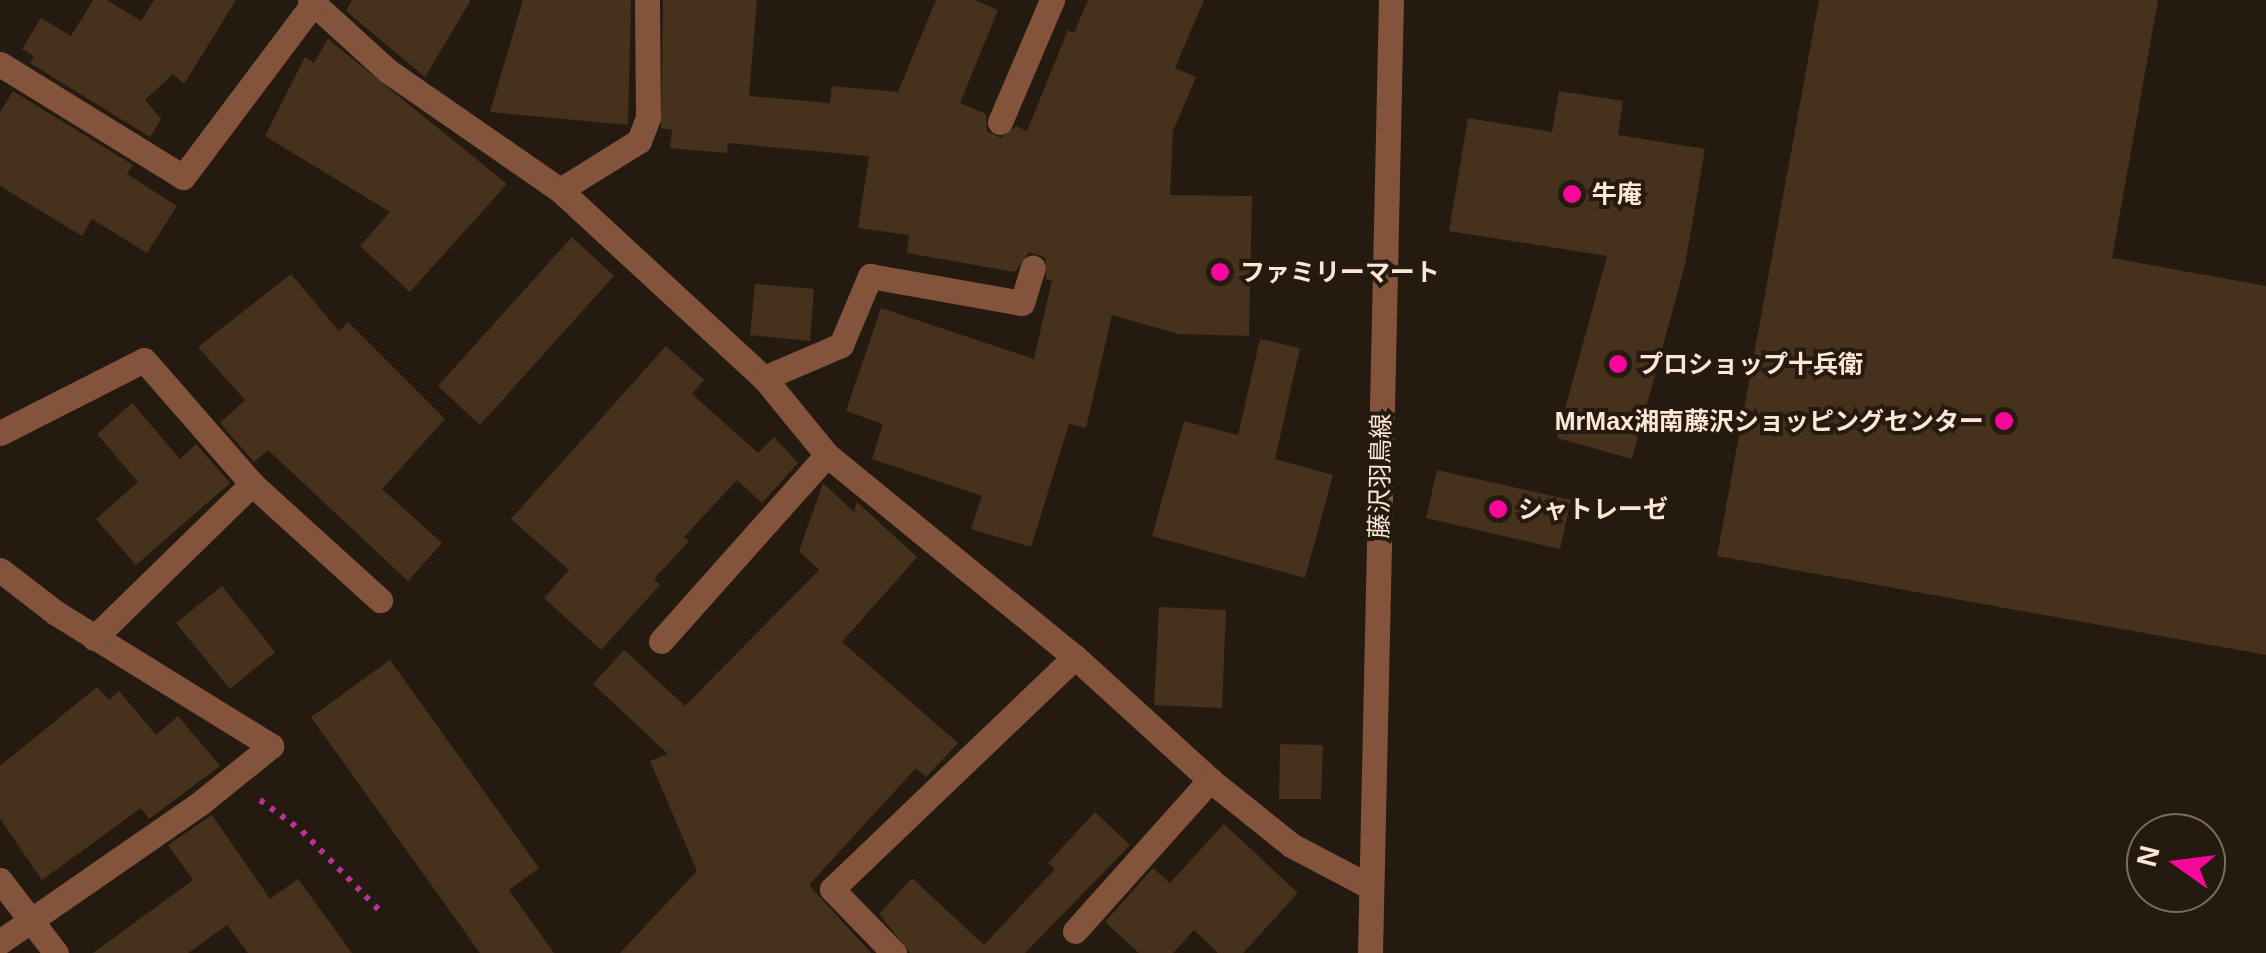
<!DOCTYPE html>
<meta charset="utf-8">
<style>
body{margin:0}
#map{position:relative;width:2266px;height:953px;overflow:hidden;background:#251a0f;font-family:Helvetica,"Noto Sans JP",sans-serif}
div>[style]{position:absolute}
.building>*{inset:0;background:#46311c}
.path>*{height:6px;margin-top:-3px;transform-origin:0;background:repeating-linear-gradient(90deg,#b53296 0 5px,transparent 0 13px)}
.minor>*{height:25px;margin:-12.5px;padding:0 12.5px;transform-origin:12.5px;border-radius:12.5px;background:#83533c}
.dots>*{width:28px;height:28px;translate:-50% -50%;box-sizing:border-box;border:5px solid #251a0f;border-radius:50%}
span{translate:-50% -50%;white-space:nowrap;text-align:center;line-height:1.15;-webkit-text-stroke:8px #251a0f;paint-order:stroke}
.poi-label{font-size:25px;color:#fee6d5;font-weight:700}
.left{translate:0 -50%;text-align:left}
.right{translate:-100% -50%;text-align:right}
.street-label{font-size:25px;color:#fee6d5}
.north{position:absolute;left:2126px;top:813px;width:100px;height:100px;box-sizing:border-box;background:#251a0f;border:2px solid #7c6c5e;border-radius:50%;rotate:284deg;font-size:28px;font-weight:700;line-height:40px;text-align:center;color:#fee6d5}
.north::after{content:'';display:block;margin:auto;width:35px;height:45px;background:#f9069a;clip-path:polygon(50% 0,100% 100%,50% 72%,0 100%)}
</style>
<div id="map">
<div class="building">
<div style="clip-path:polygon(93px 0,107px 0,141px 21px,154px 0,236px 0,184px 84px,173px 74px,145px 100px,161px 119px,150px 137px,30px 63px,34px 56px,22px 49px,41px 18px,71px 36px)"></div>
<div style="clip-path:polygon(352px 0,471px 0,425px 77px,346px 11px)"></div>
<div style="clip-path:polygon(523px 0,631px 0,628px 125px,490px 112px)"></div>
<div style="clip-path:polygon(663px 0,757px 0,749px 96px,830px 103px,832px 86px,898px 92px,936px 0,975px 0,998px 10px,960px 103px,986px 114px,987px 131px,1001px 138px,1016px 126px,1027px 131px,1068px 30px,1074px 33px,1088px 0,1204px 0,1175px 68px,1196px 77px,1173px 131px,1170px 195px,1252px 196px,1249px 336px,1178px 334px,1112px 315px,1086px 428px,1069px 424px,1031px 547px,971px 529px,982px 496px,872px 459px,883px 424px,846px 411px,881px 308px,1034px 359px,1052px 280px,1046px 279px,1046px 258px,1029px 252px,1015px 272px,907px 253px,909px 235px,858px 228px,869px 156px,728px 143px,727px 153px,670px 148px,672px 130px,661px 128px)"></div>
<div style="clip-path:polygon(1819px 0,2158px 0,2112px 258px,2266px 286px,2266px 655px,1717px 556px)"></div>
<div style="clip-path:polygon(328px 39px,507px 184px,410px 292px,360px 246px,390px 212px,265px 136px,305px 57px,314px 63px)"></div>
<div style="clip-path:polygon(13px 91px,133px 165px,127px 174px,177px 206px,147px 253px,92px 219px,82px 236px,0 186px,0 112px)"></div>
<div style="clip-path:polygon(1559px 91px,1623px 101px,1618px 135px,1705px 149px,1685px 265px,1632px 459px,1557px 438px,1607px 256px,1449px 231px,1468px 118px,1552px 132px)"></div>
<div style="clip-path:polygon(572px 237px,614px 276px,480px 425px,438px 386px)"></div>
<div style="clip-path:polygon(291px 274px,339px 331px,348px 322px,445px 419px,382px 489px,442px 543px,408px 581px,268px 450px,254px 462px,220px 423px,245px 400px,198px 347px)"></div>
<div style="clip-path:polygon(755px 284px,814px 289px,810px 341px,750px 335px)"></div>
<div style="clip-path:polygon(1260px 339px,1300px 348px,1275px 459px,1333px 475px,1305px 578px,1152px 536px,1184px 421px,1238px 435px)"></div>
<div style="clip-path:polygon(666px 346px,704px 380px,692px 394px,758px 453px,774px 437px,798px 463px,762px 503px,737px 480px,684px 537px,689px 541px,654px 579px,660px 585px,601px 650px,544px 598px,569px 570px,511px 519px)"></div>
<div style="clip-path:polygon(132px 403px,180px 459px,196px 444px,230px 483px,136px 565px,96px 519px,138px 482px,97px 434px)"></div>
<div style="clip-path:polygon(1437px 470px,1571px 500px,1560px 549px,1426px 518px)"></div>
<div style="clip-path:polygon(823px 483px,854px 512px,857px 502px,917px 557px,842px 642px,958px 743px,926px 777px,916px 768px,809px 885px,871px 953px,620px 953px,697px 871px,650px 761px,668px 754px,593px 684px,624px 650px,685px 706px,819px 570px,799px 551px)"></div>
<div style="clip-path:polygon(222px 586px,275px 652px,230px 689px,176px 623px)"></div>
<div style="clip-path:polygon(1159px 607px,1226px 610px,1222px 708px,1154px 705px)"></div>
<div style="clip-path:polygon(390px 660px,539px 868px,509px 890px,554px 953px,480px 953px,311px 717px)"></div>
<div style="clip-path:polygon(97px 687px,109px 700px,119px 691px,156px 735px,178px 716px,220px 766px,149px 819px,141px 808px,42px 880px,0 819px,0 766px)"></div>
<div style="clip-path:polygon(1280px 744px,1323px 745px,1321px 799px,1279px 799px)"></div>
<div style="clip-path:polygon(1095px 812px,1130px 845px,1025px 953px,910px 953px,879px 914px,912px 878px,984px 945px,1055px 869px,1048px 863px)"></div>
<div style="clip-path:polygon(212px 815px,270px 899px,298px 879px,352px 953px,248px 953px,227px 925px,188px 953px,93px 953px,193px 880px,168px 845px)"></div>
<div style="clip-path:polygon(1224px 824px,1298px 893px,1243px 953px,1218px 953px,1194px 930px,1173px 953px,1139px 953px,1105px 922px,1153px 868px,1170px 883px)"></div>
</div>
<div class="path">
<div style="left:260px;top:800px;width:52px;rotate:36.4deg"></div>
<div style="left:302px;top:831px;width:117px;rotate:45.7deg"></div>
</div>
<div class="minor">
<div style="left:310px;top:0;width:105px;rotate:42.3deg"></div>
<div style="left:388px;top:71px;width:209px;rotate:34.7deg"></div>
<div style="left:560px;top:190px;width:277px;rotate:42.7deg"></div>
<div style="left:764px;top:378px;width:99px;rotate:50.7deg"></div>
<div style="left:827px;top:455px;width:320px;rotate:39.2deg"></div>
<div style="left:1075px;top:657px;width:183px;rotate:42.3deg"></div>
<div style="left:1210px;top:780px;width:104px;rotate:38.7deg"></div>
<div style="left:1291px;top:845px;width:90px;rotate:27.7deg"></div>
<div style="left:0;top:64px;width:215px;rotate:31.7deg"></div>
<div style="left:183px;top:177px;width:221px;rotate:-53.1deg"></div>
<div style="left:1000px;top:122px;width:133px;rotate:-66.9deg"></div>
<div style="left:560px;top:190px;width:93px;rotate:-31.8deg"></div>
<div style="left:639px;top:141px;width:26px;rotate:-69deg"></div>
<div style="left:648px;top:117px;width:117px;rotate:-90.5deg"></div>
<div style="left:764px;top:378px;width:84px;rotate:-23.2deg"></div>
<div style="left:841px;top:345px;width:75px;rotate:-67.2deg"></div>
<div style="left:870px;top:276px;width:154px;rotate:10.1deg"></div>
<div style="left:1022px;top:303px;width:37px;rotate:-73deg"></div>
<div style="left:0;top:433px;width:161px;rotate:-26.9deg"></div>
<div style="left:144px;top:360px;width:164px;rotate:48.9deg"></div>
<div style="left:252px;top:484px;width:173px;rotate:42.2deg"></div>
<div style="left:0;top:570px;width:71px;rotate:37.5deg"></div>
<div style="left:56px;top:613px;width:253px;rotate:31.7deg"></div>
<div style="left:271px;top:746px;width:92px;rotate:141.1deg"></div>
<div style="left:199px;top:804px;width:242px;rotate:145.3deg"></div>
<div style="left:94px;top:638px;width:221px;rotate:-44.3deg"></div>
<div style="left:661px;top:641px;width:249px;rotate:-48.3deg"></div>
<div style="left:0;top:880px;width:92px;rotate:52.5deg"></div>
<div style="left:1075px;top:931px;width:203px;rotate:-48.2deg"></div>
<div style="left:894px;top:953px;width:89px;rotate:-134.1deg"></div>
<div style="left:832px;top:889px;width:336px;rotate:-43.7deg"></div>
<div style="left:1370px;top:953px;width:953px;rotate:-88.74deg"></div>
</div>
<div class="dots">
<div style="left:1572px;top:194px;background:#f9069a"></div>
<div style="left:1220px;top:272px;background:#f9069a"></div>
<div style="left:1618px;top:364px;background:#f9069a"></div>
<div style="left:2004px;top:421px;background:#f9069a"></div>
<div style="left:1498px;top:509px;background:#f9069a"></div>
</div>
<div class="poi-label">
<span class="left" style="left:1592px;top:194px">牛庵</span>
<span class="left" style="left:1240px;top:272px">ファミリーマート</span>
<span class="left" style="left:1638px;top:364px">プロショップ十兵衛</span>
<span class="right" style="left:1984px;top:421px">MrMax湘南藤沢ショッピングセンター</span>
<span class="left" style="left:1518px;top:509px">シャトレーゼ</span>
</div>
<div class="street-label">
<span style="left:1380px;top:476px;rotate:-89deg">藤沢羽鳥線</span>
</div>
<div class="north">N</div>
</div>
